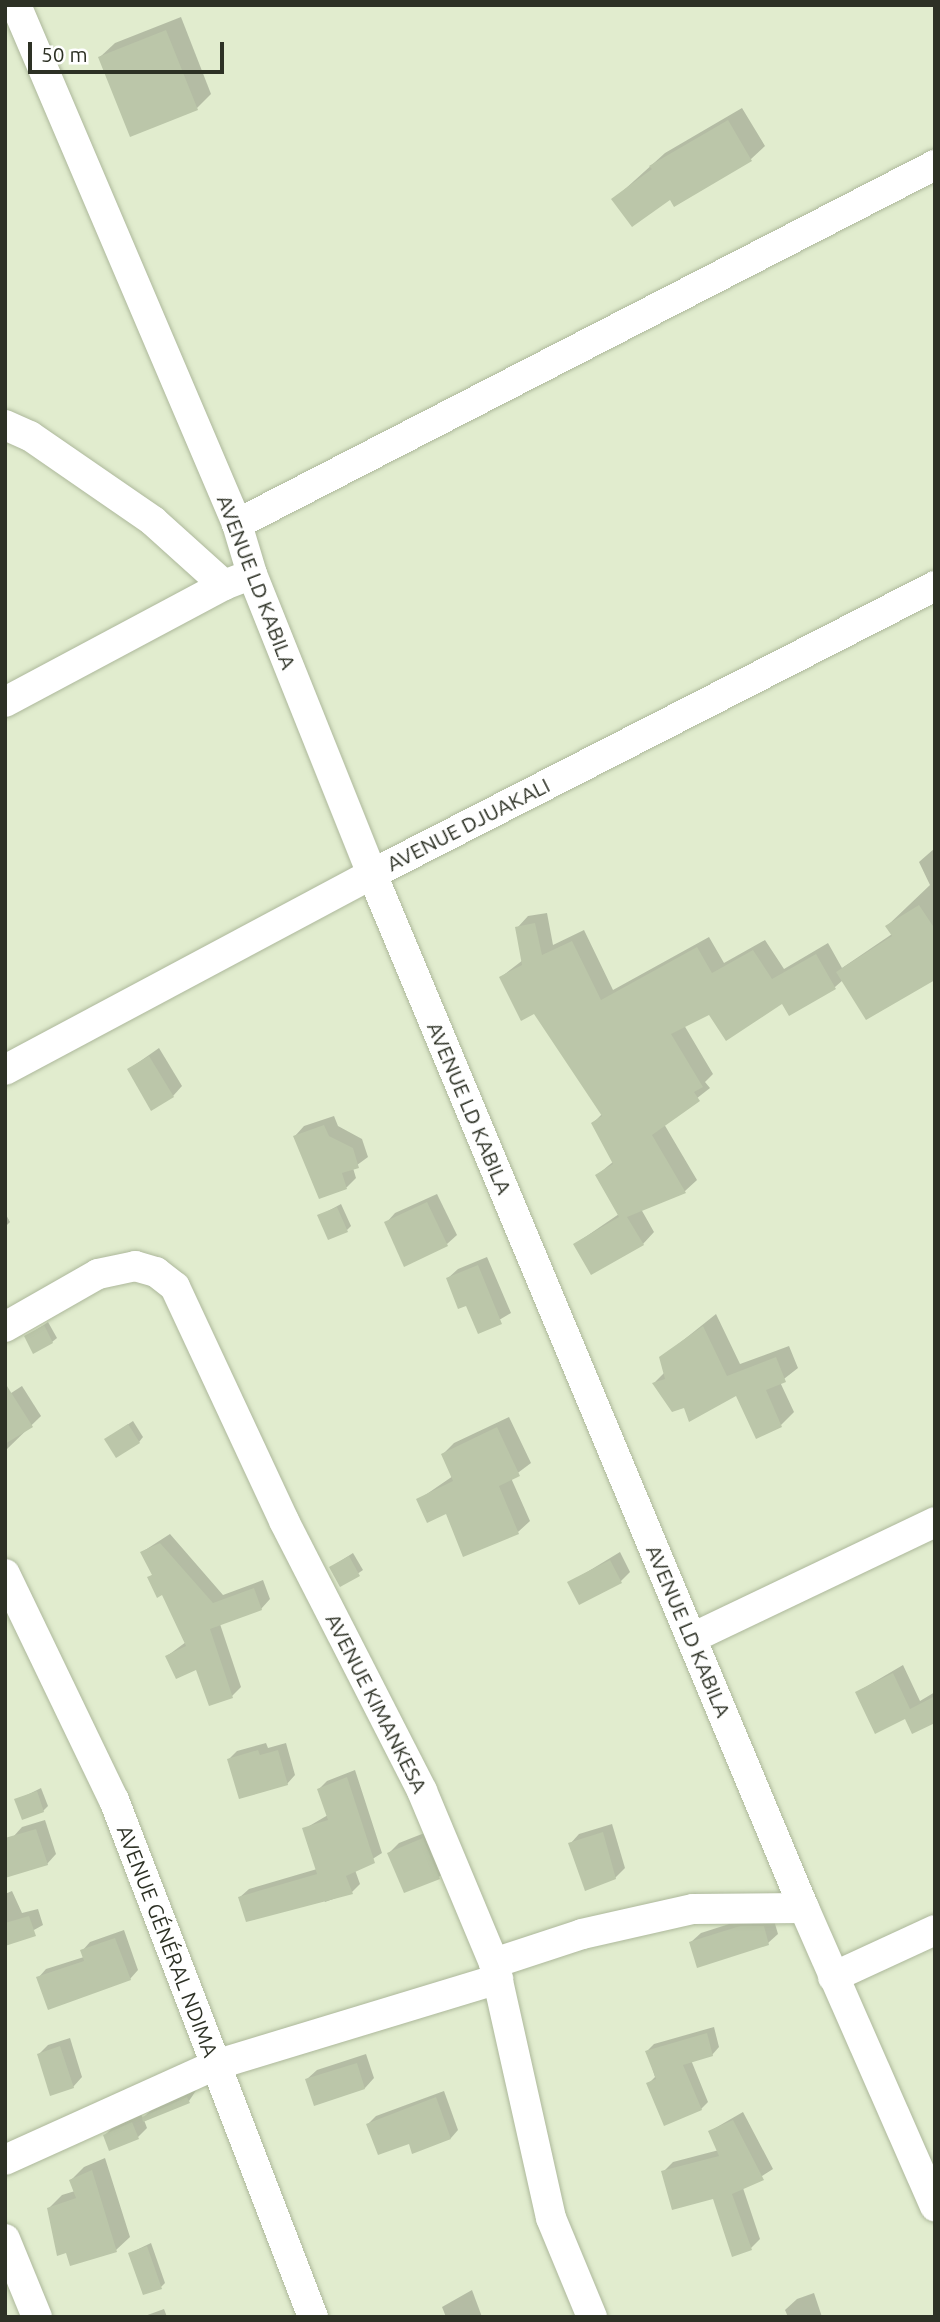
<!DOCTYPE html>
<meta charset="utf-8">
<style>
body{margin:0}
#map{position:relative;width:940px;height:2322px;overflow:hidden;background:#e1ecce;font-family:Ubuntu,sans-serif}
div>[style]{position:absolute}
.shadow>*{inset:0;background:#0003}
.building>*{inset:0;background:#bbc6a9}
.roads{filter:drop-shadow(0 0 2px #adb89b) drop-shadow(0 0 2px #adb89b)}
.minor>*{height:30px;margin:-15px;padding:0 15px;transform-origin:15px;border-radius:15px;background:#fff}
span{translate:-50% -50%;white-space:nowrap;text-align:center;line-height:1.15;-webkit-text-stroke:6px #fff;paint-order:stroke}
.street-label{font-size:21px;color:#2d3125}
.frame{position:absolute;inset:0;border:7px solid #2d3125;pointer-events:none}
.scale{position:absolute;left:28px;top:42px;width:196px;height:32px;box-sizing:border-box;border:4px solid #2d3125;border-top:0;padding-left:9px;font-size:21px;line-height:24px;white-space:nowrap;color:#2d3125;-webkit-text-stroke:5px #fff;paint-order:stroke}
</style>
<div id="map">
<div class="shadow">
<div style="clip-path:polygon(181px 17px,211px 94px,197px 108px,100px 57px,115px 43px)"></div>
<div style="clip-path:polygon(742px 108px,765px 146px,751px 159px,675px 205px,671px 198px,614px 199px,665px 153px)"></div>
<div style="clip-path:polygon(935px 848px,935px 978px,843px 980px,835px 987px,782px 1001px,710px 1012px,684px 1025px,713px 1074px,705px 1082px,710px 1088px,664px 1124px,697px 1180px,685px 1191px,641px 1209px,654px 1232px,643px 1244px,575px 1244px,619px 1214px,597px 1175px,614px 1161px,593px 1123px,603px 1113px,534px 1012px,501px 977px,523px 960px,517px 928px,528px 916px,547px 913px,553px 945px,584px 930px,613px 990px,709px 937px,724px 963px,765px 940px,784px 969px,828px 943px,842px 968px,892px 934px,887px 926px,930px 885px,919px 862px)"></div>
<div style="clip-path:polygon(159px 1048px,182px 1086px,173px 1096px,129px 1069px)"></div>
<div style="clip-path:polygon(334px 1116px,338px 1126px,362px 1139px,368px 1157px,353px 1168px,356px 1178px,347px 1187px,320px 1196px,295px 1136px,304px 1126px)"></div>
<div style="clip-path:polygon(437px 1194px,457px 1235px,447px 1244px,386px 1223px,395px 1213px)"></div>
<div style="clip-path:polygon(341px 1204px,351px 1226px,347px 1230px,319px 1216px)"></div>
<div style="clip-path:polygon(5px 1213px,10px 1222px,5px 1227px)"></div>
<div style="clip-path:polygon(487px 1257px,511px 1313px,479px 1332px,467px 1304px,448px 1278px,458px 1269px)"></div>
<div style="clip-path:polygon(716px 1314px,740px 1364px,789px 1346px,798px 1368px,780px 1382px,794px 1412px,781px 1425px,757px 1436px,737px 1393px,685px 1406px,654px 1383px,665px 1372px,661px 1358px)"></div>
<div style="clip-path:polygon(48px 1322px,57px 1338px,52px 1342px,26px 1337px)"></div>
<div style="clip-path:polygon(22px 1386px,41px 1416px,5px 1451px,5px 1397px)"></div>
<div style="clip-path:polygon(509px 1417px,531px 1463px,511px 1478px,530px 1521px,518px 1532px,418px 1500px,453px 1476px,443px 1454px,454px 1443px)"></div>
<div style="clip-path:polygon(133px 1421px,143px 1437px,139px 1442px,106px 1439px)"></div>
<div style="clip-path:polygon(170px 1534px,223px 1595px,263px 1580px,270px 1599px,261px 1609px,220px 1624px,241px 1687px,232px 1696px,197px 1667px,167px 1656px,186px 1642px,163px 1593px,149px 1578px,153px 1574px,142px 1552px)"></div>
<div style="clip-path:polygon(620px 1552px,630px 1572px,621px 1581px,569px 1583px)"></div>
<div style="clip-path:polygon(353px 1553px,363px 1570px,341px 1585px,331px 1567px)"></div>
<div style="clip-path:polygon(903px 1665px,920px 1701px,935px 1692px,935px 1722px,906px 1717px,857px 1692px)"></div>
<div style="clip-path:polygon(266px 1743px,268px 1748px,286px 1743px,295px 1775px,287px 1784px,229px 1759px,237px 1751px)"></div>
<div style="clip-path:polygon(355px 1770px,382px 1853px,355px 1870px,360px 1884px,352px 1892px,325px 1902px,323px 1898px,240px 1897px,249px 1889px,317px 1869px,304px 1829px,328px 1815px,319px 1789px,327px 1781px)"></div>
<div style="clip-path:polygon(41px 1788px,48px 1806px,43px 1811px,17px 1800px)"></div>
<div style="clip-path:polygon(45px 1820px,56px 1854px,47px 1864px,13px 1837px,22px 1827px)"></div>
<div style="clip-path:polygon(612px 1824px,625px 1868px,615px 1878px,570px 1844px,579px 1834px)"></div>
<div style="clip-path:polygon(432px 1830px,448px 1868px,439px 1877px,389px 1853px,399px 1843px)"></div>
<div style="clip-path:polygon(12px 1891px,22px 1913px,38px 1909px,43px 1925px,5px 1946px,5px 1894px)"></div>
<div style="clip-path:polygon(751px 1917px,773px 1917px,778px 1934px,768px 1943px,691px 1942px,701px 1933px)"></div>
<div style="clip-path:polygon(124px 1930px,138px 1970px,130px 1979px,38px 1978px,46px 1969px,84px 1957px,82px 1951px,90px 1942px)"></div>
<div style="clip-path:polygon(714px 2027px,719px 2047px,712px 2055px,691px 2060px,708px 2102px,701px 2109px,648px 2084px,655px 2077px,647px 2051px,654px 2044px)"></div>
<div style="clip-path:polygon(70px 2038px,82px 2077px,73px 2087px,39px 2054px,48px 2045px)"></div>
<div style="clip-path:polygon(366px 2054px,374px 2078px,365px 2088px,307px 2079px,317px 2070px)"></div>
<div style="clip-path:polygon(197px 2089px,189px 2101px,144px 2120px,147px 2128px,138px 2137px,105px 2135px,114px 2126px,141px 2114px,143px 2118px,153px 2108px)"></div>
<div style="clip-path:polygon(444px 2091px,458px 2130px,451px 2138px,410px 2142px,368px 2124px,376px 2116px)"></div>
<div style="clip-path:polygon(743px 2112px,773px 2169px,743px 2188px,760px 2239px,751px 2248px,714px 2197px,663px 2172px,673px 2162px,719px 2150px,710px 2131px)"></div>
<div style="clip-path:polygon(105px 2158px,130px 2237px,116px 2250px,49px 2208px,62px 2195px,75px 2191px,71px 2180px,84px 2167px)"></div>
<div style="clip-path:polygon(151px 2243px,165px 2283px,161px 2287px,130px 2253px)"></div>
<div style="clip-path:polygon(472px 2290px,482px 2317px,446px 2317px,442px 2307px)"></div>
<div style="clip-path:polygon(814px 2293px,822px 2317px,788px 2317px,785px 2310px,797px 2299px)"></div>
<div style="clip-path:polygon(164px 2309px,167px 2317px,142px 2317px)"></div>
</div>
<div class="building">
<div style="clip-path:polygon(166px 30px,198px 110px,130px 137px,98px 57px)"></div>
<div style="clip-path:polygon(728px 120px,752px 161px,674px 207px,670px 200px,632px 227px,611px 199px,652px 169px,649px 166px)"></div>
<div style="clip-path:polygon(919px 905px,935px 929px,935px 980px,866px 1020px,836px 972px,892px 936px,885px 926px)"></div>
<div style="clip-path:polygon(535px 923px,542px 955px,572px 941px,601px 1000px,697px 947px,712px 973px,753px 950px,772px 979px,816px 954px,836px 989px,789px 1016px,782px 1004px,726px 1041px,709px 1015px,671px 1034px,703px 1087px,694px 1092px,700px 1101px,652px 1135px,686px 1193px,627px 1217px,644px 1245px,591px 1275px,573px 1244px,619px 1217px,595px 1175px,613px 1164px,591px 1123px,602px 1116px,534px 1014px,521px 1021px,499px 977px,522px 965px,515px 927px)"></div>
<div style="clip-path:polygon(149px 1056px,174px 1097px,151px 1111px,127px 1069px)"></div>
<div style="clip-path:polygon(324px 1125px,329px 1136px,353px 1148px,359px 1168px,342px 1173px,347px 1189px,319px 1199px,293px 1136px)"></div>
<div style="clip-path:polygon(427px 1202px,448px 1246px,404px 1267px,384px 1222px)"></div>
<div style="clip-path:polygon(337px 1207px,348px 1232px,328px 1240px,317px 1215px)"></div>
<div style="clip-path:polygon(478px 1265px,502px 1324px,478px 1334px,466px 1306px,458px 1309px,446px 1278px)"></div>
<div style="clip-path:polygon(44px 1325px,53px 1343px,33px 1354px,24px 1336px)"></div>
<div style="clip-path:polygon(703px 1326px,727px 1376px,776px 1357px,786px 1382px,766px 1390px,782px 1427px,756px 1439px,736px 1396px,689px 1422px,684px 1408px,672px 1412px,652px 1383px,665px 1379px,659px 1357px)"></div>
<div style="clip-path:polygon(5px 1383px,33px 1427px,5px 1444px)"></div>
<div style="clip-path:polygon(128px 1424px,140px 1443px,116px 1458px,104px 1439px)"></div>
<div style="clip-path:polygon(497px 1427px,520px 1476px,499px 1486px,519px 1534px,463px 1557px,446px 1514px,427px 1523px,416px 1499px,453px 1481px,441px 1454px)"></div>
<div style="clip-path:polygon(160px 1543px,213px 1603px,254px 1588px,262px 1610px,210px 1629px,233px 1698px,209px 1706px,196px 1670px,176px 1679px,165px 1656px,186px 1646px,162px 1595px,157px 1598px,147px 1577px,152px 1575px,140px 1552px)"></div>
<div style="clip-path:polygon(349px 1556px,360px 1576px,340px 1587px,329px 1567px)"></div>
<div style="clip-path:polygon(610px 1560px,622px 1583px,579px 1605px,567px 1582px)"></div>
<div style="clip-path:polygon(893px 1673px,910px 1709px,935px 1696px,935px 1723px,912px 1734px,905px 1719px,875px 1734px,855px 1692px)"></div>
<div style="clip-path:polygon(258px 1750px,260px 1755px,278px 1750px,288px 1785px,239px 1799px,227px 1759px)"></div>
<div style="clip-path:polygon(347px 1777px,375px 1863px,346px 1876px,353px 1894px,246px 1922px,238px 1897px,317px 1874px,302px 1828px,328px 1820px,317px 1789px)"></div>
<div style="clip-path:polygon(37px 1791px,44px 1812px,22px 1820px,14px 1799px)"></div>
<div style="clip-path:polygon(36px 1829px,48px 1865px,5px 1878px,5px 1838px)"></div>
<div style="clip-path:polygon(603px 1832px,616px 1879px,585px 1891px,568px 1843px)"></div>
<div style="clip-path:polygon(423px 1838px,440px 1879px,404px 1893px,387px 1853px)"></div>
<div style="clip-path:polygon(29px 1916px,36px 1936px,5px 1946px,5px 1923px)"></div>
<div style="clip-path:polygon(740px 1926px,764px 1926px,769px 1945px,697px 1968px,689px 1942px)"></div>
<div style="clip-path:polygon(115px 1938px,131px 1980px,48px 2010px,36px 1977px,84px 1961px,80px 1950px)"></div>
<div style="clip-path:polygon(707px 2033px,713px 2056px,683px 2065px,702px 2110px,664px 2126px,646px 2083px,656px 2079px,645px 2051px)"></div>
<div style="clip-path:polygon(60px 2046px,74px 2088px,50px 2096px,37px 2054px)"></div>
<div style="clip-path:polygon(357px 2063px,365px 2089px,314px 2106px,305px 2079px)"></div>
<div style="clip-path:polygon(187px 2097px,190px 2103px,143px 2122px,142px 2117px)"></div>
<div style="clip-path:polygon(436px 2097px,451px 2139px,412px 2154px,409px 2144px,378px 2155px,366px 2124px)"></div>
<div style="clip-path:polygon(733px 2120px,764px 2180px,732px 2194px,752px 2250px,732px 2257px,713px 2199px,672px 2210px,661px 2171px,719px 2156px,708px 2131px)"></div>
<div style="clip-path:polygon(132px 2122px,139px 2139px,109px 2151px,103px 2135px)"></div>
<div style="clip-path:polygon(92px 2170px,117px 2252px,70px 2266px,66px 2253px,57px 2256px,47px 2208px,76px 2198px,69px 2180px)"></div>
<div style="clip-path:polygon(147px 2246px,162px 2289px,143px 2295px,128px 2253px)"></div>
</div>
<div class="roads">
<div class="minor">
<div style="left:16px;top:5px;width:564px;rotate:66.93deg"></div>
<div style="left:237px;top:524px;width:52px;rotate:73.3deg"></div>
<div style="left:252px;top:574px;width:323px;rotate:68.2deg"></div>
<div style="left:372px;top:874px;width:1121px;rotate:67.33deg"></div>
<div style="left:804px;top:1908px;width:326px;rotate:66.3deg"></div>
<div style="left:5px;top:425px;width:27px;rotate:24deg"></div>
<div style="left:30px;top:436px;width:150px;rotate:34.6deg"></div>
<div style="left:153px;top:521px;width:96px;rotate:42deg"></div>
<div style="left:237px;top:524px;width:785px;rotate:-27.22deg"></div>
<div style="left:5px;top:702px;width:248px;rotate:-28.1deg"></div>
<div style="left:224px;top:585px;width:30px;rotate:-21deg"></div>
<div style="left:5px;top:1070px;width:416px;rotate:-28.1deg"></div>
<div style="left:372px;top:874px;width:632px;rotate:-27.09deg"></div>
<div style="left:5px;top:1327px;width:107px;rotate:-29.7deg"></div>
<div style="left:98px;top:1274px;width:38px;rotate:-12deg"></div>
<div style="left:135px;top:1266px;width:22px;rotate:16deg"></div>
<div style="left:156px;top:1272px;width:24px;rotate:38deg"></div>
<div style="left:175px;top:1287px;width:258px;rotate:65deg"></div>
<div style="left:284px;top:1521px;width:303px;rotate:62.9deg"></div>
<div style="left:422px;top:1791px;width:186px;rotate:67.3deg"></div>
<div style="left:494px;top:1963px;width:261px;rotate:77.4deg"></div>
<div style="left:551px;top:2218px;width:107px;rotate:67.5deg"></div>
<div style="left:5px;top:1574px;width:251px;rotate:64.3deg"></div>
<div style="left:114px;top:1800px;width:554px;rotate:68.95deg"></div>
<div style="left:692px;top:1638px;width:269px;rotate:-25.5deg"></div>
<div style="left:494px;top:1963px;width:93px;rotate:-18.2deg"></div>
<div style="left:582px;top:1934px;width:114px;rotate:-12.7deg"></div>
<div style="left:693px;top:1909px;width:111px;rotate:-0.5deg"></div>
<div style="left:833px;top:1977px;width:112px;rotate:-24.7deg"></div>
<div style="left:5px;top:2160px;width:230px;rotate:-24.3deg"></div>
<div style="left:215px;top:2065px;width:296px;rotate:-16.9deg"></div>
<div style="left:5px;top:2239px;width:84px;rotate:67.7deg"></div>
</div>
</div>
<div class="street-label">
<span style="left:257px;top:582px;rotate:69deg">AVENUE LD KABILA</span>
<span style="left:468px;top:824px;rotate:-27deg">AVENUE DJUAKALI</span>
<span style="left:470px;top:1108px;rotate:67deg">AVENUE LD KABILA</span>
<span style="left:689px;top:1631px;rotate:67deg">AVENUE LD KABILA</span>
<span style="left:377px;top:1703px;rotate:63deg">AVENUE KIMANKESA</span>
<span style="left:168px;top:1941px;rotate:69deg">AVENUE GÉNÉRAL NDIMA</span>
</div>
<div class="frame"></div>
<div class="scale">50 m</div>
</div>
